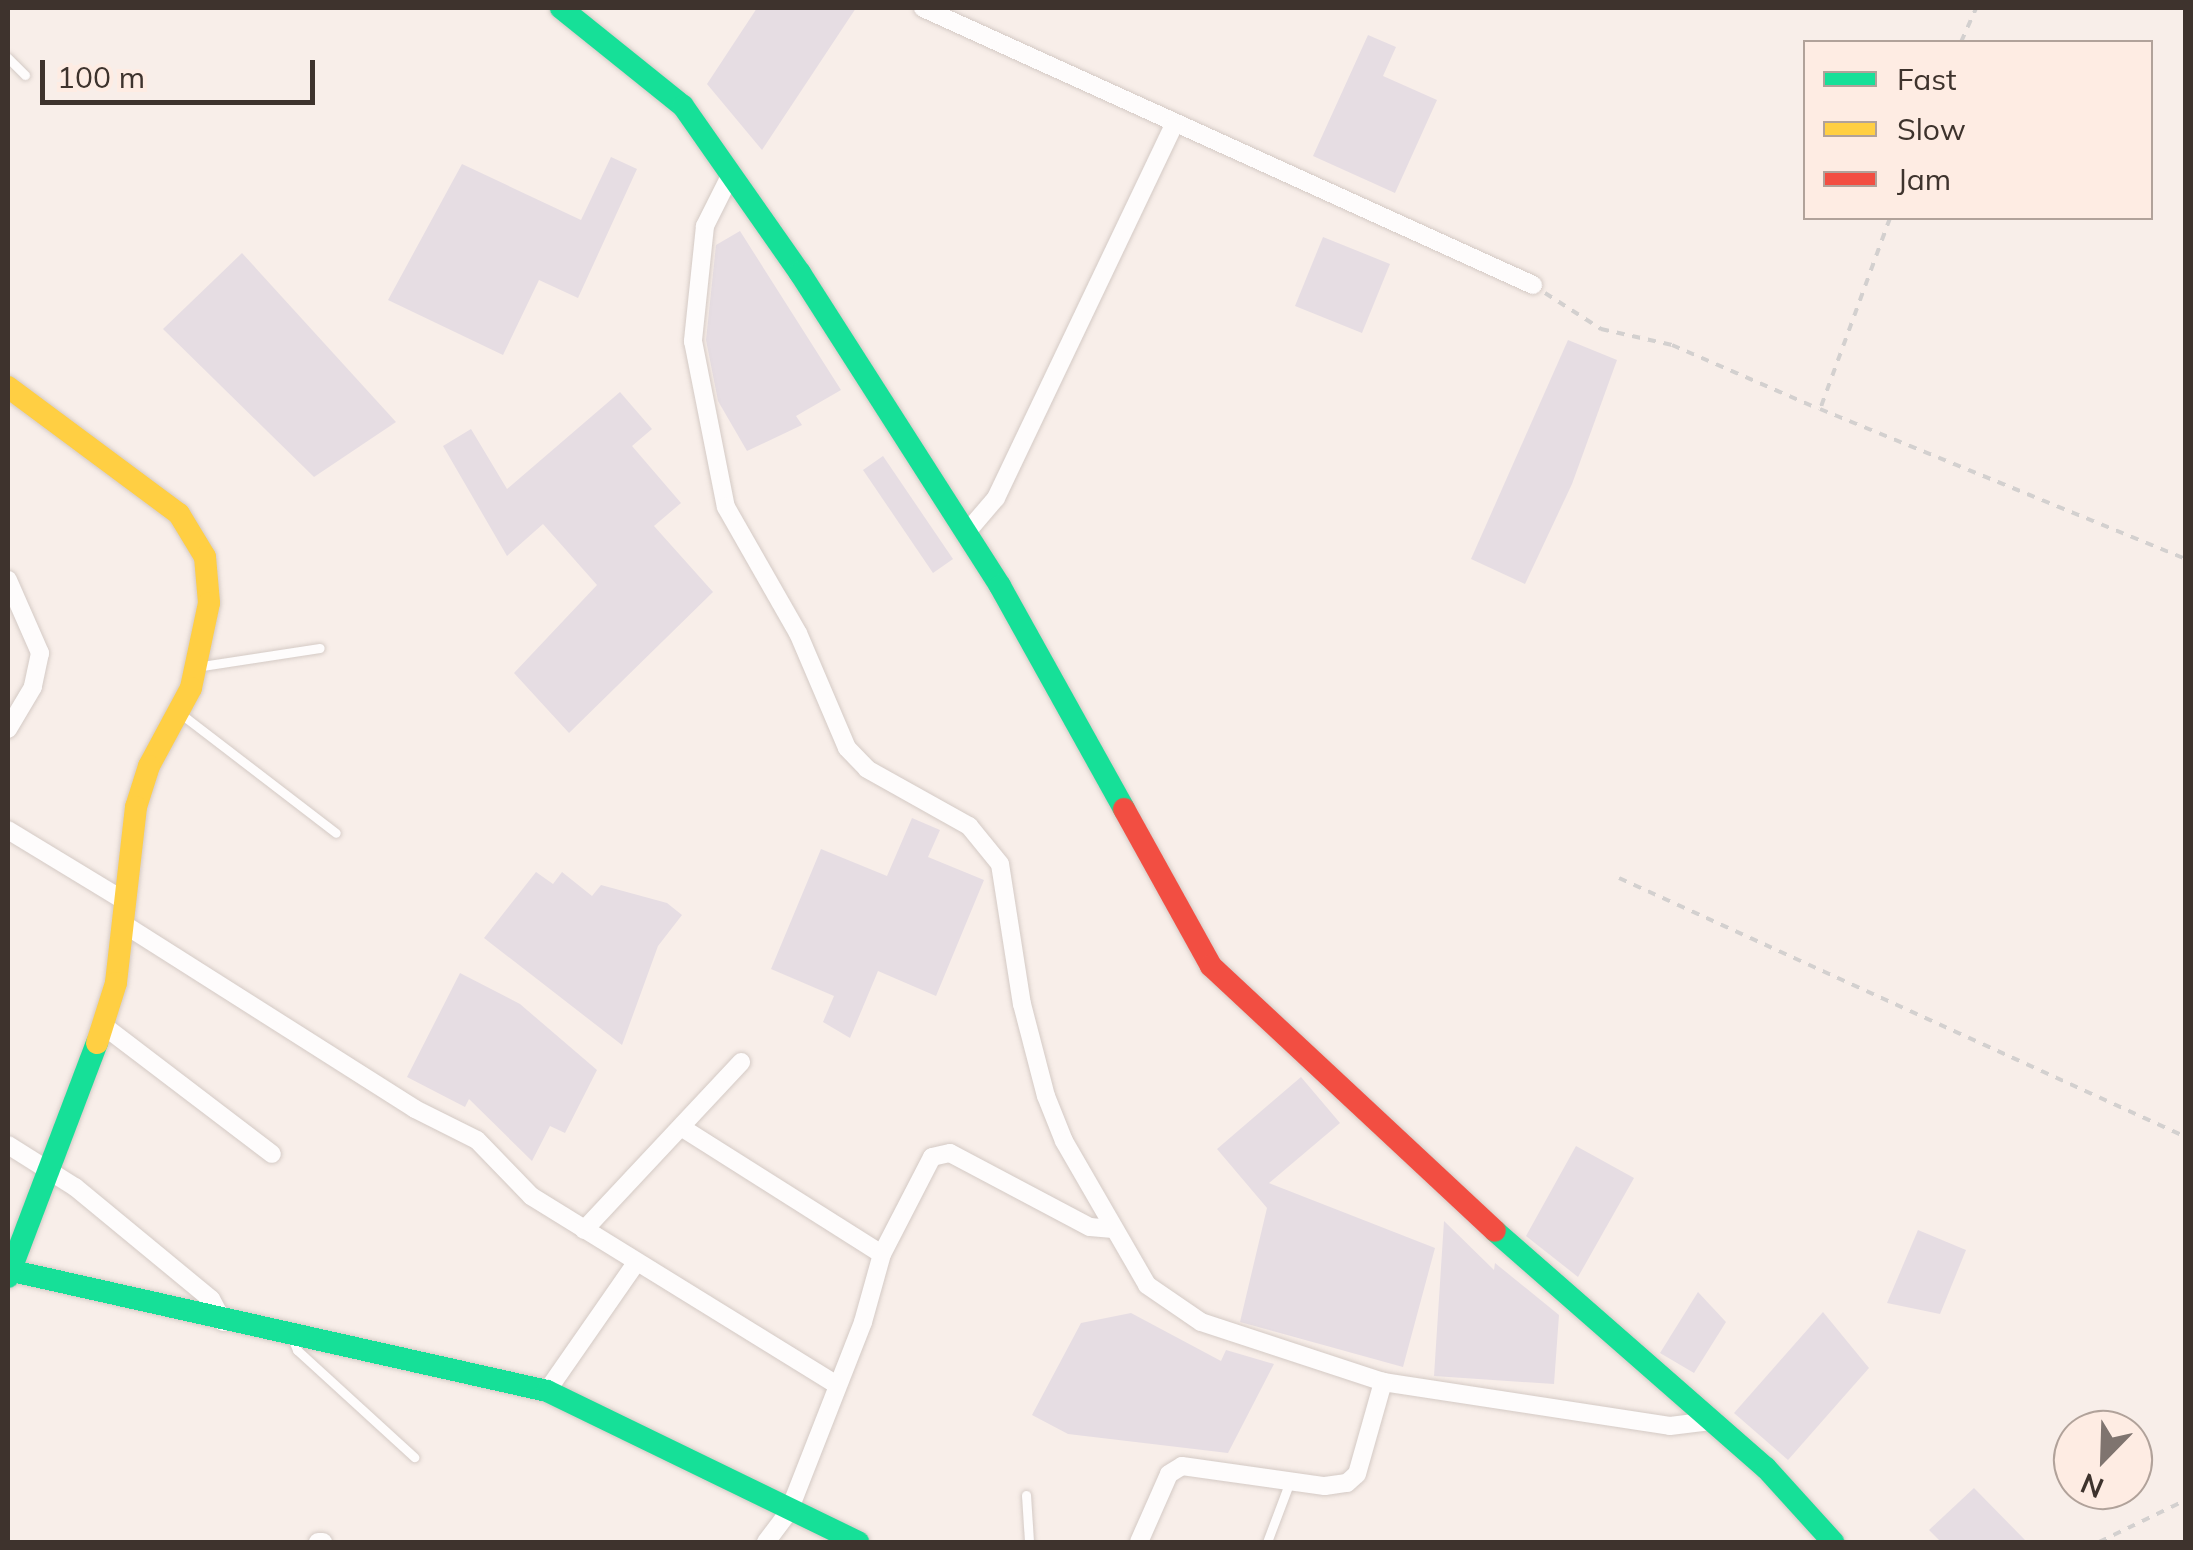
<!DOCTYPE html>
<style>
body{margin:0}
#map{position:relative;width:2193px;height:1550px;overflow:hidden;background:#f8eee9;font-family:Mulish,sans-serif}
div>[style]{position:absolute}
.building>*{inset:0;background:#e6dde3}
.path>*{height:4px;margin-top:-2px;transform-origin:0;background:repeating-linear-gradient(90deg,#d3d0cf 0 8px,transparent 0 16px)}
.roads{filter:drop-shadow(0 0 2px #d4cac5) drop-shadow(0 0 2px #d4cac5)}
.lane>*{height:9px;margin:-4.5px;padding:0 4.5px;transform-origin:4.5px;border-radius:4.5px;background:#fefcfc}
.street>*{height:18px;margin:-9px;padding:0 9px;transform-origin:9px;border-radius:9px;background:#fefcfc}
.fast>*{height:22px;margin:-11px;padding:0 11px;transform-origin:11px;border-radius:11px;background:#16e098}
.slow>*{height:22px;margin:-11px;padding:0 11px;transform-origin:11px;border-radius:11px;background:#ffcf43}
.jam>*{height:22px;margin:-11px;padding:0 11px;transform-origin:11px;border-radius:11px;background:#f24e42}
span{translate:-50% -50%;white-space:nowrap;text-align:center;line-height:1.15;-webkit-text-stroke:8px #feece3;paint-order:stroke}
.frame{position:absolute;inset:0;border:10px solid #3e332d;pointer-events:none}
.legend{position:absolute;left:1803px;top:40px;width:350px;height:180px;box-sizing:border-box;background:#feece3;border:2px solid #b1a29a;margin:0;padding:12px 18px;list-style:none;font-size:30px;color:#3e332d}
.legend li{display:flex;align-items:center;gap:20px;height:50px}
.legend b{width:50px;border:2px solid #b1a29a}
.north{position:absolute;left:2053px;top:1410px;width:100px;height:100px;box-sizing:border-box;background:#feece3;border:2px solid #b1a29a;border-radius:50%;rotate:203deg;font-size:28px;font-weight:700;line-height:40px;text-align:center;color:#3e332d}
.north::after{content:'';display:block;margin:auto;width:35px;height:45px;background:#7f746f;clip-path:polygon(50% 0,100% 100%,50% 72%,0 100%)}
.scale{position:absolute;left:40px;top:60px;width:275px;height:45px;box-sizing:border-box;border:5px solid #3e332d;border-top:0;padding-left:12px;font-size:30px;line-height:35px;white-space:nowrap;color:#3e332d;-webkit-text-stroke:8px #feece3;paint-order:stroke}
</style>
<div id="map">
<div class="building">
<div style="clip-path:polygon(757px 8px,856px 8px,762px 150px,707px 84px)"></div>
<div style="clip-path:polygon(1368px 35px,1396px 47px,1383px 76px,1437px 100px,1395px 193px,1313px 156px)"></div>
<div style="clip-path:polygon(611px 157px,637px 169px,578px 298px,539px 280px,503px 355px,388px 300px,462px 164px,581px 220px)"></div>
<div style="clip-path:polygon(740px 231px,841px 390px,796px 416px,802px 425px,747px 451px,718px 401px,706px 340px,716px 245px)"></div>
<div style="clip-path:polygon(1323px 237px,1390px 264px,1362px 333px,1295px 306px)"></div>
<div style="clip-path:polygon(242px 253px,396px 422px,314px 477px,163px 329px)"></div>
<div style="clip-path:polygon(1568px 340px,1617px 360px,1572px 484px,1525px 584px,1471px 559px)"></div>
<div style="clip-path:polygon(620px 392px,652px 429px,632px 446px,681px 503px,654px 526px,713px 592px,569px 733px,514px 673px,597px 585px,543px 524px,507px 556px,443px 446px,471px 429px,507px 489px)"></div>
<div style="clip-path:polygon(883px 456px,953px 559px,933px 573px,863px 470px)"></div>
<div style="clip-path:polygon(912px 818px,940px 830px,928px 857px,984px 880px,936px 996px,878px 971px,850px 1038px,823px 1022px,834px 996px,771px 969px,821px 849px,887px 876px)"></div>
<div style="clip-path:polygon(536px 872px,553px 884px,562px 872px,592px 896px,601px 885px,667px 903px,682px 915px,658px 946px,622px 1045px,484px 938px)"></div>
<div style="clip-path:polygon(460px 973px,520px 1004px,597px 1070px,565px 1133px,550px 1126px,532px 1161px,469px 1099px,465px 1107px,407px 1077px)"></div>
<div style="clip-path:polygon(1301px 1077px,1340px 1123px,1269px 1183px,1435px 1248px,1403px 1367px,1240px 1322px,1267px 1208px,1217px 1149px)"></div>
<div style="clip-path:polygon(1576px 1146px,1634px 1178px,1578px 1277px,1526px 1236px)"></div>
<div style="clip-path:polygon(1444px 1221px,1494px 1270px,1495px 1263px,1559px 1315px,1554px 1384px,1434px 1376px)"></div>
<div style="clip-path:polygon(1918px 1230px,1966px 1250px,1940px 1314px,1887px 1303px)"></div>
<div style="clip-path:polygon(1698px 1292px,1726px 1322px,1694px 1373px,1660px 1353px)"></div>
<div style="clip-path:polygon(1823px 1312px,1869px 1368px,1788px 1460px,1734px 1413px)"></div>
<div style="clip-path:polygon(1131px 1313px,1221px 1361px,1226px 1350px,1274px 1364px,1228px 1453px,1068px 1434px,1032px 1415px,1081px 1323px)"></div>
<div style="clip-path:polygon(1974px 1488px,2027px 1542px,1941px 1542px,1929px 1530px)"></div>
</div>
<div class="path">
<div style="left:1961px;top:42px;width:37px;rotate:-66deg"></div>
<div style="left:1890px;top:218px;width:203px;rotate:110.1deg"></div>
<div style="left:1820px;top:409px;width:396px;rotate:22.3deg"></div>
<div style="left:1545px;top:293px;width:67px;rotate:32.7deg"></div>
<div style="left:1601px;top:329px;width:73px;rotate:12.7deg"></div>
<div style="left:1672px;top:345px;width:160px;rotate:23.5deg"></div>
<div style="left:1619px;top:878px;width:623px;rotate:24.55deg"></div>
<div style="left:2099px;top:1542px;width:97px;rotate:-25.8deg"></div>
</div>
<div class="roads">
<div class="lane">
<div style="left:8px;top:58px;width:24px;rotate:45deg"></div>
<div style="left:202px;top:666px;width:119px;rotate:-8.7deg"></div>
<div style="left:181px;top:714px;width:195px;rotate:37.5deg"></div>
<div style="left:292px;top:1338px;width:13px;rotate:67deg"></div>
<div style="left:297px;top:1350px;width:159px;rotate:42.4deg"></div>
<div style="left:1026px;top:1495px;width:47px;rotate:86.3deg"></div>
<div style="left:1267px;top:1542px;width:65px;rotate:-69.3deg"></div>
</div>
<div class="street">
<div style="left:923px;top:8px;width:670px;rotate:24.42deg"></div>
<div style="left:729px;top:178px;width:54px;rotate:116.6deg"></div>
<div style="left:705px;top:226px;width:116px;rotate:96deg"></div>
<div style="left:693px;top:341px;width:169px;rotate:78.8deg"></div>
<div style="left:726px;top:507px;width:145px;rotate:60.3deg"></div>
<div style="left:798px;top:633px;width:125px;rotate:66.9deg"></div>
<div style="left:847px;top:748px;width:29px;rotate:46deg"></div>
<div style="left:867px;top:769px;width:117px;rotate:29.2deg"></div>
<div style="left:969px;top:826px;width:49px;rotate:50.8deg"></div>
<div style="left:1000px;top:864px;width:142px;rotate:81.1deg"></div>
<div style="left:1022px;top:1004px;width:95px;rotate:75.4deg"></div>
<div style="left:1046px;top:1096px;width:48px;rotate:68.2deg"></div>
<div style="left:1064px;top:1141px;width:166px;rotate:60deg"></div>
<div style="left:1147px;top:1285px;width:65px;rotate:34.4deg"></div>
<div style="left:1201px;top:1322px;width:192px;rotate:18.2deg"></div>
<div style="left:1383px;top:1382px;width:290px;rotate:8.7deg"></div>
<div style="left:1670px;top:1426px;width:39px;rotate:-7deg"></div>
<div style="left:966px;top:533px;width:46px;rotate:-49.4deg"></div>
<div style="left:996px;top:498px;width:414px;rotate:-64.5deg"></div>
<div style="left:8px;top:580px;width:80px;rotate:66.3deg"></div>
<div style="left:40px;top:653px;width:35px;rotate:102deg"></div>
<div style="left:33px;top:687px;width:49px;rotate:120.8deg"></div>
<div style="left:8px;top:830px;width:137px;rotate:31.3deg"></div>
<div style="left:122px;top:923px;width:347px;rotate:32.4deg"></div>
<div style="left:415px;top:1109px;width:69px;rotate:26.6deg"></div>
<div style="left:477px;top:1140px;width:78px;rotate:46deg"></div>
<div style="left:531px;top:1196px;width:357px;rotate:31.7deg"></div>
<div style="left:104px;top:1026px;width:211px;rotate:37.3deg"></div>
<div style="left:684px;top:1129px;width:234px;rotate:32.3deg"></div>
<div style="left:8px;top:1145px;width:79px;rotate:32.1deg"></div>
<div style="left:75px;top:1187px;width:176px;rotate:39.5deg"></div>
<div style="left:211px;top:1299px;width:26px;rotate:62deg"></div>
<div style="left:584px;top:1230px;width:230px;rotate:-46.9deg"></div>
<div style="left:547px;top:1391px;width:156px;rotate:-55.2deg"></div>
<div style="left:318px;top:1542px;width:5px"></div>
<div style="left:766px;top:1542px;width:39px;rotate:-53deg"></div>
<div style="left:789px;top:1511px;width:203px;rotate:-68.6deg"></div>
<div style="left:863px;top:1322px;width:71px;rotate:-74.4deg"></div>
<div style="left:882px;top:1254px;width:109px;rotate:-62.7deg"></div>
<div style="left:932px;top:1157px;width:18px;rotate:-13deg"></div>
<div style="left:950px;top:1153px;width:158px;rotate:27.9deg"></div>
<div style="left:1090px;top:1227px;width:23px;rotate:5deg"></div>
<div style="left:1139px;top:1542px;width:74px;rotate:-66.2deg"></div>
<div style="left:1169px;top:1474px;width:15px;rotate:-32deg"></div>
<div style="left:1182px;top:1466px;width:144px;rotate:8deg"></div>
<div style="left:1325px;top:1486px;width:22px;rotate:-8deg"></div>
<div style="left:1347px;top:1483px;width:13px;rotate:-42deg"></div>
<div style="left:1357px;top:1474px;width:96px;rotate:-74.2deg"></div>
</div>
<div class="fast">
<div style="left:561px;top:8px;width:156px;rotate:38.8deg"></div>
<div style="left:683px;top:106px;width:204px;rotate:55deg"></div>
<div style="left:800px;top:273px;width:371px;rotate:57.4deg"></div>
<div style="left:1000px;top:586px;width:255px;rotate:60.9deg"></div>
<div style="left:1495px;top:1231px;width:360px;rotate:41.2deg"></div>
<div style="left:1766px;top:1468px;width:100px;rotate:47.8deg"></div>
<div style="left:8px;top:1270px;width:552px;rotate:12.65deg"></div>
<div style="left:547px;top:1391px;width:346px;rotate:25.9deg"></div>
<div style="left:8px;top:1277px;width:250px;rotate:-69.2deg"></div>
</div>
<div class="slow">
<div style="left:8px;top:387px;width:213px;rotate:36.6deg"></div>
<div style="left:179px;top:514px;width:50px;rotate:58.8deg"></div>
<div style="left:205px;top:557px;width:46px;rotate:85deg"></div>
<div style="left:209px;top:603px;width:87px;rotate:102deg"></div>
<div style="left:191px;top:688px;width:89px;rotate:118.3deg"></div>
<div style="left:149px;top:766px;width:43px;rotate:107.6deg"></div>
<div style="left:136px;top:807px;width:177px;rotate:96.5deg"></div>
<div style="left:116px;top:983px;width:63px;rotate:107.6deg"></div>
</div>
<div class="jam">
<div style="left:1124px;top:809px;width:179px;rotate:61deg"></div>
<div style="left:1211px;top:966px;width:388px;rotate:43deg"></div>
</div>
</div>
<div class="frame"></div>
<ul class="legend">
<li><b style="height:12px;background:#16e098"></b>Fast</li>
<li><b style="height:12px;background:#ffcf43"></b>Slow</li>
<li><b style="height:12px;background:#f24e42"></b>Jam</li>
</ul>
<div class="north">N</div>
<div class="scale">100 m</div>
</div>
